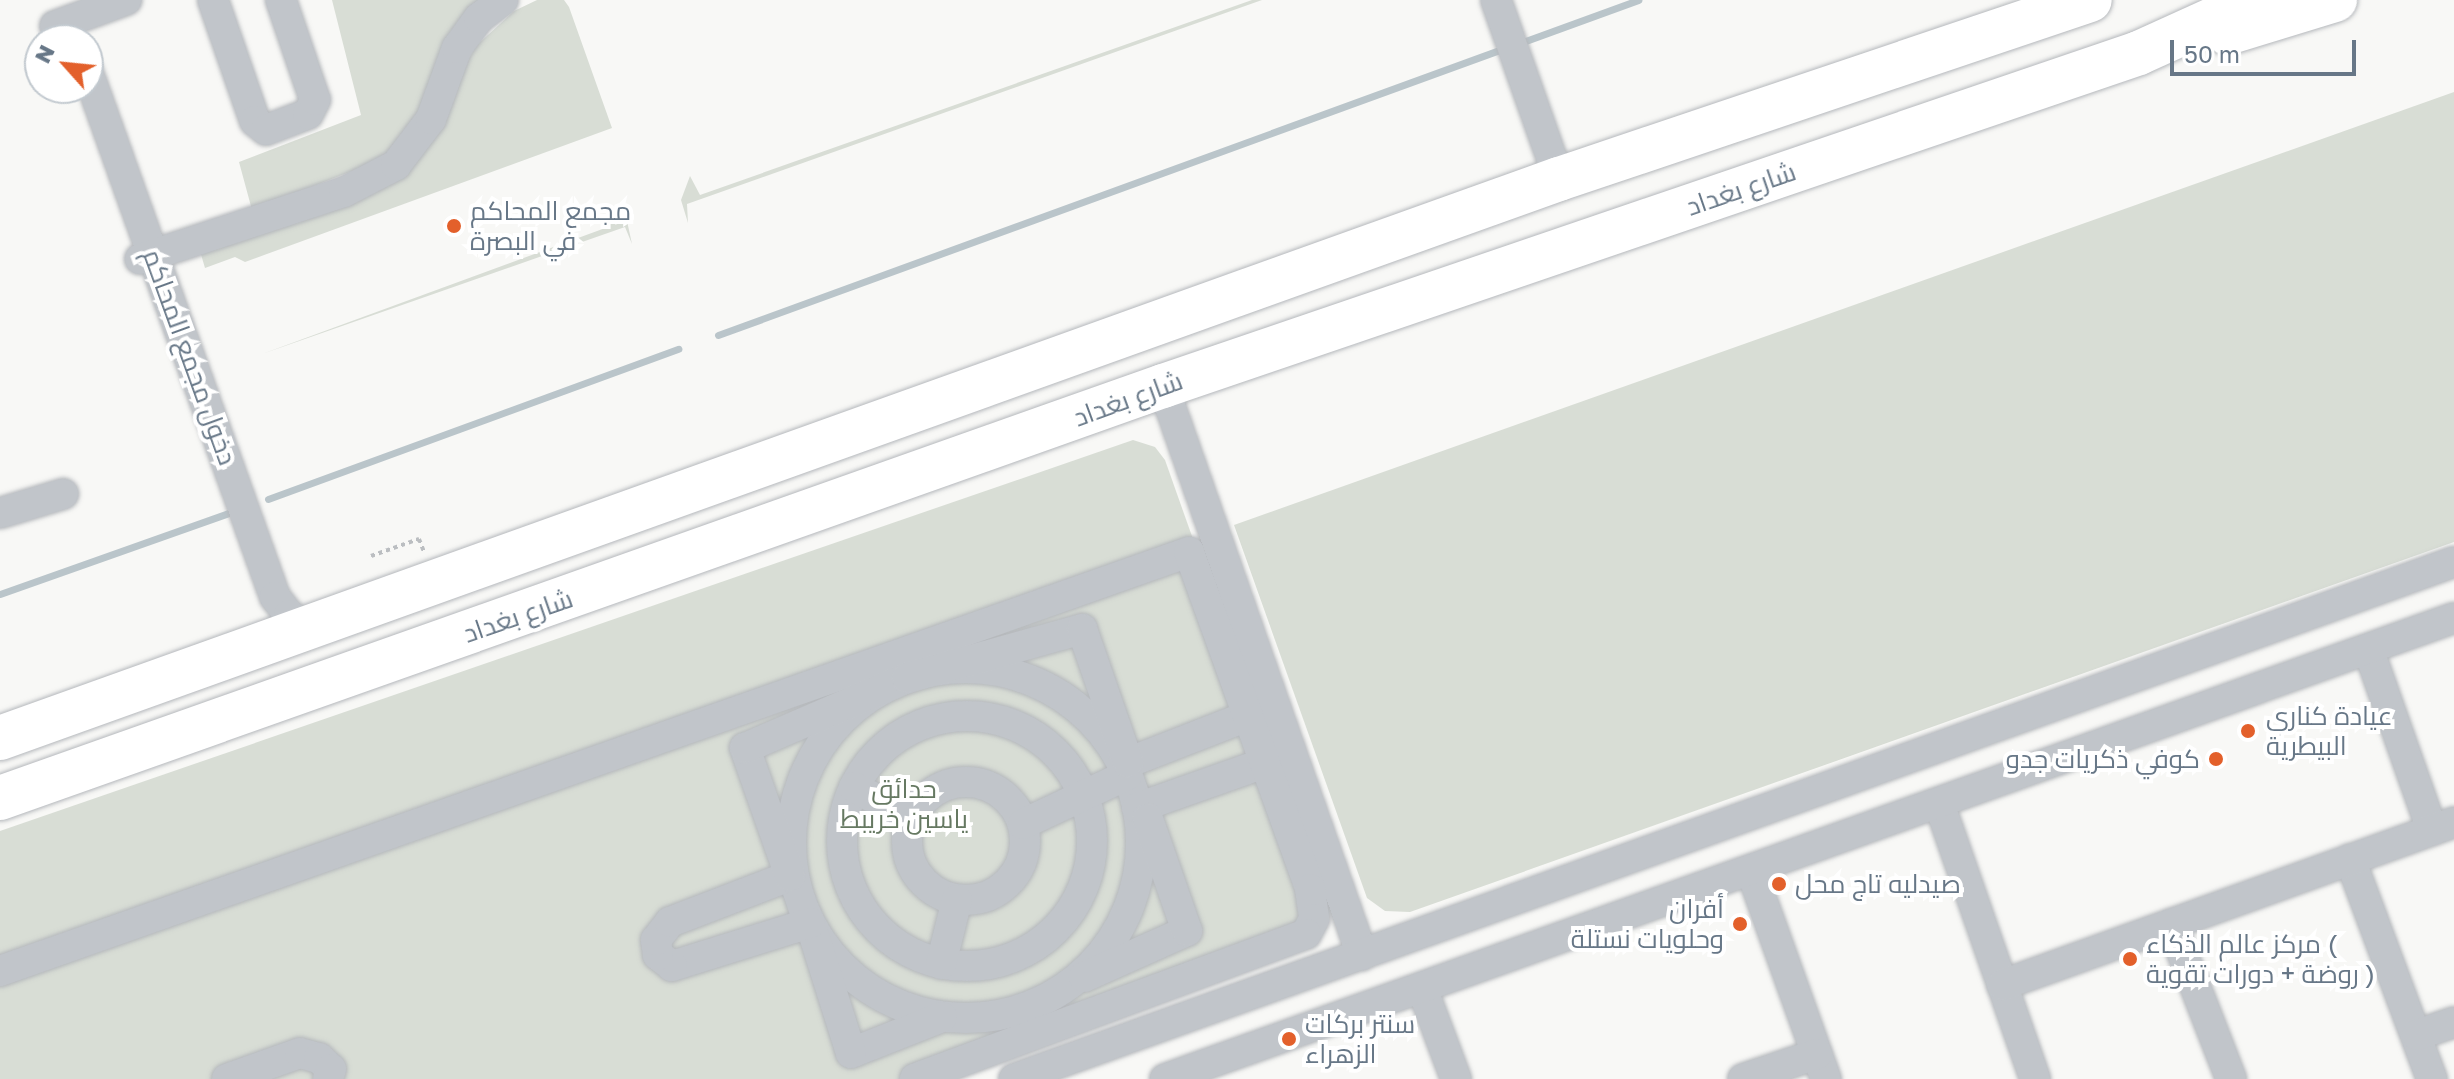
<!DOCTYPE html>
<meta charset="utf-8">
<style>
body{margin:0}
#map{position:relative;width:2454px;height:1079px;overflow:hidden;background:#f8f8f6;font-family:"Golos Text",Cairo,sans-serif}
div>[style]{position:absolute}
.green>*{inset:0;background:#d8ddd5}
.stream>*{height:7px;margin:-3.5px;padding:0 3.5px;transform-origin:3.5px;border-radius:3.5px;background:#bac5ca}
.path>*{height:4px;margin-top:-2px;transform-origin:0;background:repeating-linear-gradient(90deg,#bbbec1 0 4px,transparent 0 8px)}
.roads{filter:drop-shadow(0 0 2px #b5b8bc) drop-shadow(0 0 2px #b5b8bc)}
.minor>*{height:30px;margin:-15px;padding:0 15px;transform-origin:15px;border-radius:15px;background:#c1c5ca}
.minor>.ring{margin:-15px;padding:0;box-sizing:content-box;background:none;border:30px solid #c1c5ca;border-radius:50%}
.highway>*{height:44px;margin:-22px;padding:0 22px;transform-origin:22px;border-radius:22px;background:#fff}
.dots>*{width:22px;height:22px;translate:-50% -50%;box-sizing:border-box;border:4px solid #fff;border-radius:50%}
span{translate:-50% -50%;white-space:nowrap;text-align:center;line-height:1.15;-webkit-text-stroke:8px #fff;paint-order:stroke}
.street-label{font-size:26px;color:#677787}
.poi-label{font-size:26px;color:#677787}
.left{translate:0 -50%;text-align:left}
.right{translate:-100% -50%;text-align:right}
.park-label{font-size:26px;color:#667962}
.north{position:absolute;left:24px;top:24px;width:80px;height:80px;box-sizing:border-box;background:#fff;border:2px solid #c2c9cf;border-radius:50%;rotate:297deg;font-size:22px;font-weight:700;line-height:32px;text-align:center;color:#677787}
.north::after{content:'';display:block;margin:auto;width:28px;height:36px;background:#e3602b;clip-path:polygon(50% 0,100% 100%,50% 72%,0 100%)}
.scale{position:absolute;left:2170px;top:40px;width:186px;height:36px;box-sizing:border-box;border:4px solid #677787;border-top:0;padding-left:10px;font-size:24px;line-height:28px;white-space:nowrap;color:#677787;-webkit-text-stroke:6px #fff;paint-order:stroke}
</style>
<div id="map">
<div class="green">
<div style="clip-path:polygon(332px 0,484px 0,412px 129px,388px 157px,252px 210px,239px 162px,361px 115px)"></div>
<div style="clip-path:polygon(537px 0,564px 0,569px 7px,612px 128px,245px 262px,235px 257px,205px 268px,200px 251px,376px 191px,448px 97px,476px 46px,514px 11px)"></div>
<div style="clip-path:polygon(1252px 0,1262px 0,687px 204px,688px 223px,681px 200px,690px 176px,700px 195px)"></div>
<div style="clip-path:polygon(2454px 92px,2454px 542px,1410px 912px,1385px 911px,1367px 898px,1234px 525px)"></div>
<div style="clip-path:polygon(608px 207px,627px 221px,632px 244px,625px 227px,262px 354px,608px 227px)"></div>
<div style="clip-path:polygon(1133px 440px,1155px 447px,1165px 460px,1325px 912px,940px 1079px,0 1079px,0 831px)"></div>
</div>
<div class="stream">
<div style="left:1520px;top:43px;width:126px;rotate:-20deg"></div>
<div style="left:718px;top:335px;width:838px;rotate:-20.04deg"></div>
<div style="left:268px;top:499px;width:437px;rotate:-20.1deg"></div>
<div style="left:0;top:594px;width:243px;rotate:-19.5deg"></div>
</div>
<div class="path">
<div style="left:371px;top:556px;width:51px;rotate:-19.5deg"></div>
<div style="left:419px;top:539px;width:14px;rotate:69deg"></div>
</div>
<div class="roads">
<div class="minor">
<div style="left:213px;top:0;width:128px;rotate:70.9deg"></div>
<div style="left:255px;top:121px;width:14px;rotate:39deg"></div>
<div style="left:266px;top:130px;width:45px;rotate:-20.9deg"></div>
<div style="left:308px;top:114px;width:16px;rotate:-63deg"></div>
<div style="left:315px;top:100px;width:106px;rotate:-108.8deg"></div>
<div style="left:1496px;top:0;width:190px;rotate:70.6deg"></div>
<div style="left:55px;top:26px;width:76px;rotate:-20.1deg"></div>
<div style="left:88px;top:73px;width:556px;rotate:70.36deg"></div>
<div style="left:275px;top:597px;width:23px;rotate:52deg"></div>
<div style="left:289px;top:615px;width:24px;rotate:33deg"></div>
<div style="left:140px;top:259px;width:215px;rotate:-18.2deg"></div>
<div style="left:344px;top:192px;width:59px;rotate:-27.4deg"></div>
<div style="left:396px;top:165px;width:58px;rotate:-52.7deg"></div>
<div style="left:431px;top:119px;width:76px;rotate:-69.9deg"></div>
<div style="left:457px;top:48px;width:37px;rotate:-54deg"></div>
<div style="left:479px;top:18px;width:30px;rotate:-37deg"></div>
<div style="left:1163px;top:386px;width:603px;rotate:70.72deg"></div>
<div style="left:0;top:513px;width:66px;rotate:-16.8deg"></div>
<div style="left:2369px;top:651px;width:190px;rotate:70.6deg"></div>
<div class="ring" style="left:791px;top:668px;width:320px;height:320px"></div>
<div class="ring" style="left:842px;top:716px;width:220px;height:220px"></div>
<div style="left:1122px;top:765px;width:135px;rotate:-21.3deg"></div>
<div class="ring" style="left:907px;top:782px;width:88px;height:88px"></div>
<div style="left:854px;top:787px;width:66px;rotate:28.9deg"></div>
<div style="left:1939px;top:803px;width:292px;rotate:70.8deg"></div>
<div style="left:1137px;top:808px;width:136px;rotate:-19.4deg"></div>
<div style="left:1023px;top:824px;width:115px;rotate:-25.2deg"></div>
<div style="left:2350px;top:859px;width:235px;rotate:69.6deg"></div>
<div style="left:1751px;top:870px;width:222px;rotate:70.3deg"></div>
<div style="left:2171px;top:924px;width:166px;rotate:68.8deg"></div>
<div style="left:941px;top:964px;width:66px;rotate:-76deg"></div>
<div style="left:0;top:971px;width:1261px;rotate:-19.41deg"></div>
<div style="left:1189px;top:552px;width:358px;rotate:70.2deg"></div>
<div style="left:1310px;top:889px;width:30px;rotate:82deg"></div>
<div style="left:1314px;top:919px;width:17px;rotate:118deg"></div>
<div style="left:1306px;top:934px;width:417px;rotate:159.7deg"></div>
<div style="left:1084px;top:977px;width:113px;rotate:-24.1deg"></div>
<div style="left:1187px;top:931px;width:119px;rotate:-109.2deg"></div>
<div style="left:2002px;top:985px;width:480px;rotate:-19.8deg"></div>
<div style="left:1422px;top:988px;width:97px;rotate:69.5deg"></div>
<div style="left:942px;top:1017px;width:98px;rotate:158.4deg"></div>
<div style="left:851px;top:1053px;width:136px;rotate:-107.5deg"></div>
<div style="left:810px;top:923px;width:145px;rotate:162.7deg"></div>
<div style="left:672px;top:966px;width:18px;rotate:-142deg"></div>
<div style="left:658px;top:955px;width:15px;rotate:-98deg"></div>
<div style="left:656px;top:940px;width:23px;rotate:-52deg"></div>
<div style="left:670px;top:922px;width:129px;rotate:-21deg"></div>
<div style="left:790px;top:876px;width:136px;rotate:-109.4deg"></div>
<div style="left:745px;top:748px;width:176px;rotate:-23.4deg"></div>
<div style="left:907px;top:678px;width:182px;rotate:-15.6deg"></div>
<div style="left:1082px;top:629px;width:141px;rotate:70.9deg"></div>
<div style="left:2417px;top:1035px;width:39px;rotate:-19deg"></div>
<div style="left:227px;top:1079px;width:77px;rotate:-19.6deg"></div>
<div style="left:300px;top:1053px;width:20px;rotate:15deg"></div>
<div style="left:319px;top:1058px;width:16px;rotate:43deg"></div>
<div style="left:331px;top:1069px;width:10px;rotate:107deg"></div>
<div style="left:1014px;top:1079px;width:1530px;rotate:-19.75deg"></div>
<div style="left:1165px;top:1079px;width:1369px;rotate:-19.68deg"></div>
<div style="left:1743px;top:1079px;width:78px;rotate:-18.7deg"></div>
</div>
<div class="highway">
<div style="left:2227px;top:33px;width:113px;rotate:-17deg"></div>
<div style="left:0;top:738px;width:1656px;rotate:-19.73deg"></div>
<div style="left:1559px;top:179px;width:560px;rotate:-18.63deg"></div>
<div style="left:0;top:798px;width:1234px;rotate:-19.51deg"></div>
<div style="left:1163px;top:386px;width:1031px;rotate:-18.84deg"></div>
<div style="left:2139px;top:53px;width:128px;rotate:-24.4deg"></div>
</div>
</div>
<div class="dots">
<div style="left:454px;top:226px;background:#e3602b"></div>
<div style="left:2248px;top:731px;background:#e3602b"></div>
<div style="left:2216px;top:759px;background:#e3602b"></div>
<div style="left:1779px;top:884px;background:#e3602b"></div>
<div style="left:1740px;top:924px;background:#e3602b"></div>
<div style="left:2130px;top:959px;background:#e3602b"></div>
<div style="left:1289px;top:1039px;background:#e3602b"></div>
</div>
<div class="street-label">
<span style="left:1741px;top:189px;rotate:-19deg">شارع بغداد</span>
<span style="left:190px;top:357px;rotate:70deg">دخول مجمع المحاكم</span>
<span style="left:1128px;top:399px;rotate:-20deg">شارع بغداد</span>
<span style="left:518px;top:616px;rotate:-19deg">شارع بغداد</span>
</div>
<div class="poi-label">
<span class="left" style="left:470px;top:226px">مجمع المحاكم<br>في البصرة</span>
<span class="left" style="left:2266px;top:731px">عيادة كناري<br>البيطرية</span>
<span class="right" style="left:2200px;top:759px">كوفي ذكريات جدو</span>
<span class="left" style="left:1795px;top:884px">صيدليه تاج محل</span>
<span class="right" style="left:1724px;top:924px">أفران<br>وحلويات نستلة</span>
<span class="left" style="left:2146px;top:959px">مركز عالم الذكاء (<br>روضة + دورات تقوية )</span>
<span class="left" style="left:1305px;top:1039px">سنتر بركات<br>الزهراء</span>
</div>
<div class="park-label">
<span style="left:904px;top:804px">حدائق<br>ياسين خريبط</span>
</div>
<div class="north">N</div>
<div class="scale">50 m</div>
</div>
